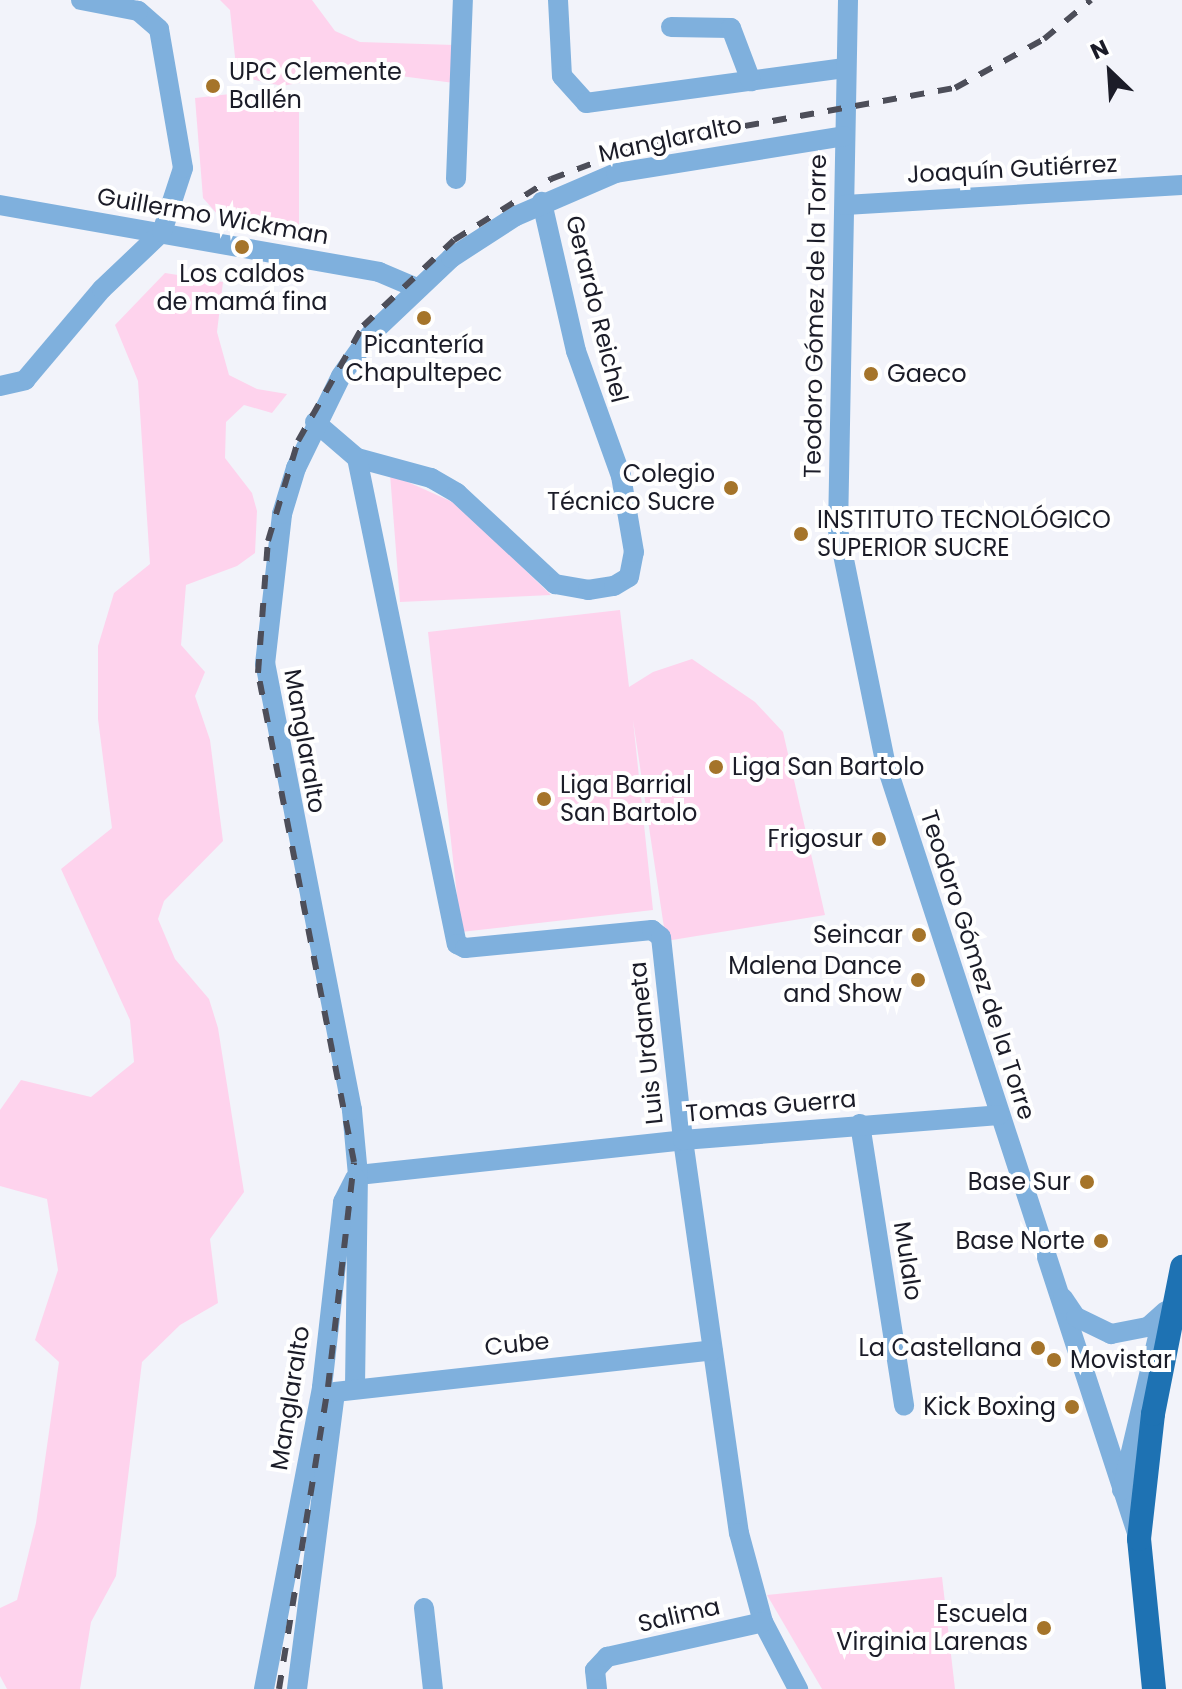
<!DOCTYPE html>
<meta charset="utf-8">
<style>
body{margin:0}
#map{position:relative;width:1182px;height:1689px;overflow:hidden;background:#f2f3fa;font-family:Poppins,sans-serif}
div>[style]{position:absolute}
.green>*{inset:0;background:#fed3ed}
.minor>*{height:20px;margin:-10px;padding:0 10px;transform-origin:10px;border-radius:10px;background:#7fb0dd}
.major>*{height:24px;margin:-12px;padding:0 12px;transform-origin:12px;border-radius:12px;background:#1e72b3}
.rail>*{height:6px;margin-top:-3px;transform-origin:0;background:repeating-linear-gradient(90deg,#4d4e59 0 14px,transparent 0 28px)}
.dots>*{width:22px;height:22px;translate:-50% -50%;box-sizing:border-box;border:4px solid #fff;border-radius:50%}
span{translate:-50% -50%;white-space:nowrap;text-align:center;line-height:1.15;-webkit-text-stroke:8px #fff;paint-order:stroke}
.poi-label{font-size:24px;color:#1b1c28}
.left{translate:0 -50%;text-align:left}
.right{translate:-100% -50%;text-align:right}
.street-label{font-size:24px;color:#1b1c28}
.north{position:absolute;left:1070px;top:32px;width:80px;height:80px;-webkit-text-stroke:6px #fff;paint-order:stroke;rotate:335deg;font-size:22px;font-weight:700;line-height:32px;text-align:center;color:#1b1c28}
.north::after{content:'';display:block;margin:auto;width:28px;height:36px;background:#1b1c28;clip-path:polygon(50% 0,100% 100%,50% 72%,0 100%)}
</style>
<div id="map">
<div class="green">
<div style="clip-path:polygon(220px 0,312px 0,335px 31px,360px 42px,454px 45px,454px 83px,362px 71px,282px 86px,237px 76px,230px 10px)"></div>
<div style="clip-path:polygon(239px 93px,299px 96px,299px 235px,242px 228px,219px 216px,203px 198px,195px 98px)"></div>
<div style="clip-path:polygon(165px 273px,223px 282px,217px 332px,229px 375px,257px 389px,287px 394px,272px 413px,244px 405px,226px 422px,225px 458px,252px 493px,257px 511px,255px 553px,237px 566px,186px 585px,181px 645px,205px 672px,195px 696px,210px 740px,223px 841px,164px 901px,158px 919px,175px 959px,209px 999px,218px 1028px,244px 1192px,210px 1239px,218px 1303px,180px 1325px,142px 1362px,116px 1576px,91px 1622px,80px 1689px,7px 1689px,0 1676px,0 1608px,17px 1600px,36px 1523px,59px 1362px,35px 1340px,58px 1270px,47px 1199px,0 1186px,0 1110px,21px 1080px,91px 1097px,134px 1062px,130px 1020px,61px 869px,112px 828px,98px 719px,98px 646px,114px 593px,150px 564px,138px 381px,115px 325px)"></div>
<div style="clip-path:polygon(390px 474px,457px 504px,551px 595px,400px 602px)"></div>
<div style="clip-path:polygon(620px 610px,629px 687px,653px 672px,692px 659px,755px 702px,783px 732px,825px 915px,666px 941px,633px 720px,653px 910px,461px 932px,428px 632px)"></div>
<div style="clip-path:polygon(942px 1577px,955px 1689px,822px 1689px,767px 1595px)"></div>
</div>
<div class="minor">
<div style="left:558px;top:0;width:76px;rotate:87deg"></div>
<div style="left:562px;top:76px;width:36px;rotate:48deg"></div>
<div style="left:586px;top:103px;width:261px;rotate:-7.7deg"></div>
<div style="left:848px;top:0;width:530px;rotate:91.08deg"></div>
<div style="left:838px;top:530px;width:236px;rotate:78.5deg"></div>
<div style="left:885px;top:761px;width:818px;rotate:71.92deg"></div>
<div style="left:671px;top:27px;width:60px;rotate:1deg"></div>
<div style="left:731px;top:28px;width:57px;rotate:69.3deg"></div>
<div style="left:456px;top:179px;width:179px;rotate:-87.8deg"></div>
<div style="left:0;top:205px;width:385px;rotate:10deg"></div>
<div style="left:379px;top:272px;width:39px;rotate:23deg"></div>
<div style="left:845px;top:205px;width:338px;rotate:-3.4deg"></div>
<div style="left:0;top:386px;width:26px;rotate:-13deg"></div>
<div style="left:25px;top:380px;width:119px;rotate:-49.8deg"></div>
<div style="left:102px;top:289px;width:83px;rotate:-43.5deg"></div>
<div style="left:162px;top:232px;width:67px;rotate:-71.8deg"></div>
<div style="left:183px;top:168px;width:141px;rotate:-99.8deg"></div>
<div style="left:159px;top:29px;width:28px;rotate:-139deg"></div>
<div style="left:138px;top:11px;width:58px;rotate:-169.1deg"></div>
<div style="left:315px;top:422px;width:55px;rotate:40.6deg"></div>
<div style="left:357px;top:458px;width:77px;rotate:15.1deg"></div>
<div style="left:431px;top:478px;width:30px;rotate:30deg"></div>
<div style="left:457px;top:493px;width:134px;rotate:42.9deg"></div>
<div style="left:555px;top:584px;width:34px;rotate:10deg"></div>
<div style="left:588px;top:590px;width:26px;rotate:-9deg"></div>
<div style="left:614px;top:586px;width:17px;rotate:-31deg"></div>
<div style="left:629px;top:577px;width:25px;rotate:-79deg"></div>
<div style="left:634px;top:552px;width:77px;rotate:-99.7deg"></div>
<div style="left:621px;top:476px;width:133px;rotate:-109.8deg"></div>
<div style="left:576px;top:351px;width:153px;rotate:-102.9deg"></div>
<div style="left:357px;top:458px;width:496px;rotate:78.4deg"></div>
<div style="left:457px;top:944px;width:9px;rotate:27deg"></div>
<div style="left:465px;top:948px;width:188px;rotate:-5.5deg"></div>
<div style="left:652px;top:930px;width:11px;rotate:38deg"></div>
<div style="left:661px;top:937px;width:204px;rotate:83.8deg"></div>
<div style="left:683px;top:1140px;width:397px;rotate:81.9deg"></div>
<div style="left:739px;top:1533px;width:92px;rotate:74.9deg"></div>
<div style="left:763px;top:1622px;width:76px;rotate:62.4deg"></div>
<div style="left:860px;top:1124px;width:285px;rotate:81.1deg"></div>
<div style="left:358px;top:1175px;width:327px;rotate:-6.1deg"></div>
<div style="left:683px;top:1140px;width:317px;rotate:-4.5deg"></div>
<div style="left:1063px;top:1298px;width:23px;rotate:56deg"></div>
<div style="left:1076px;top:1317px;width:39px;rotate:26deg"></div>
<div style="left:1111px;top:1334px;width:38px;rotate:-11deg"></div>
<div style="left:1148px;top:1327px;width:24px;rotate:-42deg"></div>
<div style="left:355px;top:1387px;width:212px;rotate:-89.2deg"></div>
<div style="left:358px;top:1175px;width:65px;rotate:-95.3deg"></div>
<div style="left:352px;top:1110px;width:454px;rotate:-101deg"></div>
<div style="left:265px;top:664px;width:151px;rotate:-83.5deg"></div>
<div style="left:282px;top:514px;width:48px;rotate:-73.1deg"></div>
<div style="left:296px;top:468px;width:102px;rotate:-63.9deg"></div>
<div style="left:341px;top:376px;width:50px;rotate:-54.7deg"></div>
<div style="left:370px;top:335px;width:112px;rotate:-43.5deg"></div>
<div style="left:451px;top:258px;width:77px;rotate:-32.9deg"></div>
<div style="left:516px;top:216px;width:109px;rotate:-23.3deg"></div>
<div style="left:616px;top:173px;width:231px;rotate:-9.2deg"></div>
<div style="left:1122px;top:1490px;width:180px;rotate:-76.8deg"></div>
<div style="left:424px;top:1608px;width:81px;rotate:83.7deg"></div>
<div style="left:264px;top:1689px;width:308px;rotate:-79.1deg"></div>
<div style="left:322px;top:1387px;width:186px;rotate:-83.5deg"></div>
<div style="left:343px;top:1202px;width:27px;rotate:-63deg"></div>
<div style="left:297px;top:1689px;width:299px;rotate:-82.7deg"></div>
<div style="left:335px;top:1392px;width:380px;rotate:-6.3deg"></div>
<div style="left:597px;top:1689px;width:19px;rotate:-96deg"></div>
<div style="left:595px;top:1670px;width:18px;rotate:-47deg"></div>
<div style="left:607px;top:1657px;width:160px;rotate:-12.6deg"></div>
</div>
<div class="major">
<div style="left:1154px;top:1689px;width:151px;rotate:-95.7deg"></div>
<div style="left:1139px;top:1539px;width:126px;rotate:-83.6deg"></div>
<div style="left:1153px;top:1414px;width:150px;rotate:-78.8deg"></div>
</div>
<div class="rail">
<div style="left:279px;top:1689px;width:306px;rotate:-80.8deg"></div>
<div style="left:328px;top:1387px;width:226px;rotate:-83.4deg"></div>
<div style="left:354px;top:1162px;width:498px;rotate:-101.1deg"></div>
<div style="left:258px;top:673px;width:132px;rotate:-85.7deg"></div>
<div style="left:268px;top:541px;width:104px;rotate:-73.3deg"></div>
<div style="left:298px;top:441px;width:132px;rotate:-60.5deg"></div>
<div style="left:363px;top:326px;width:125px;rotate:-43.4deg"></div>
<div style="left:454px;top:240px;width:115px;rotate:-32.2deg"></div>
<div style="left:551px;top:179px;width:74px;rotate:-20.6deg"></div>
<div style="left:620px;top:153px;width:72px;rotate:-13.7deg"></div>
<div style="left:690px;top:136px;width:269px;rotate:-10.3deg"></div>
<div style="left:955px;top:88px;width:102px;rotate:-28.8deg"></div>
<div style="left:1044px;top:39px;width:61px;rotate:-39.7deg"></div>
</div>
<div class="dots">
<div style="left:213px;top:86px;background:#a5742a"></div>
<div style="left:242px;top:247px;background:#a5742a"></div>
<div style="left:424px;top:318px;background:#a5742a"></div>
<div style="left:871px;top:374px;background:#a5742a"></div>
<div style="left:731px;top:488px;background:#a5742a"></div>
<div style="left:801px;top:534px;background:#a5742a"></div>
<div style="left:716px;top:767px;background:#a5742a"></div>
<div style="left:544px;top:799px;background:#a5742a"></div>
<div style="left:879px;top:839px;background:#a5742a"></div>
<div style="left:919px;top:935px;background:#a5742a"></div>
<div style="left:918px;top:980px;background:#a5742a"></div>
<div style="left:1087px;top:1182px;background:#a5742a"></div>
<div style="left:1101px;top:1241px;background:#a5742a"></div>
<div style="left:1038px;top:1348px;background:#a5742a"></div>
<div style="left:1054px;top:1360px;background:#a5742a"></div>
<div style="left:1072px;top:1407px;background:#a5742a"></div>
<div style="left:1044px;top:1628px;background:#a5742a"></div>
</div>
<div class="poi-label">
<span class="left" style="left:229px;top:86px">UPC Clemente<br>Ballén</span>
<span style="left:242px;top:288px">Los caldos<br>de mamá fina</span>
<span style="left:424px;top:359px">Picantería<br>Chapultepec</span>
<span class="left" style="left:887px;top:374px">Gaeco</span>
<span class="right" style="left:715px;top:488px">Colegio<br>Técnico Sucre</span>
<span class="left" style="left:817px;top:534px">INSTITUTO TECNOLÓGICO<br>SUPERIOR SUCRE</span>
<span class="left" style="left:732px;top:767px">Liga San Bartolo</span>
<span class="left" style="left:560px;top:799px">Liga Barrial<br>San Bartolo</span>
<span class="right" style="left:863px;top:839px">Frigosur</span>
<span class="right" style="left:903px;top:935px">Seincar</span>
<span class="right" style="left:902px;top:980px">Malena Dance<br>and Show</span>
<span class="right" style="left:1071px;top:1182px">Base Sur</span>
<span class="right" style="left:1085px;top:1241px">Base Norte</span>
<span class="right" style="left:1022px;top:1348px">La Castellana</span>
<span class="left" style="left:1070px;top:1360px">Movistar</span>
<span class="right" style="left:1056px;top:1407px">Kick Boxing</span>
<span class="right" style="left:1028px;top:1628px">Escuela<br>Virginia Larenas</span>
</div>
<div class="street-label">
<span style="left:670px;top:139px;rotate:-12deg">Manglaralto</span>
<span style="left:1012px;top:169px;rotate:-3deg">Joaquín Gutiérrez</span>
<span style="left:213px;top:216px;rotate:10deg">Guillermo Wickman</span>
<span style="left:597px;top:309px;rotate:76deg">Gerardo Reichel</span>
<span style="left:815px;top:316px;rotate:-89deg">Teodoro Gómez de la Torre</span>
<span style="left:305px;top:741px;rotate:80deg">Manglaralto</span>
<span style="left:978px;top:965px;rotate:72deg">Teodoro Gómez de la Torre</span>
<span style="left:646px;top:1043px;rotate:-96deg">Luis Urdaneta</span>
<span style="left:771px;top:1106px;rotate:-5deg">Tomas Guerra</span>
<span style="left:908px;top:1261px;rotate:81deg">Mulalo</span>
<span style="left:517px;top:1344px;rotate:-6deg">Cube</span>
<span style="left:290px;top:1398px;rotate:-81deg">Manglaralto</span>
<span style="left:679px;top:1615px;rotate:-13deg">Salima</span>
</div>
<div class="north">N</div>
</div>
